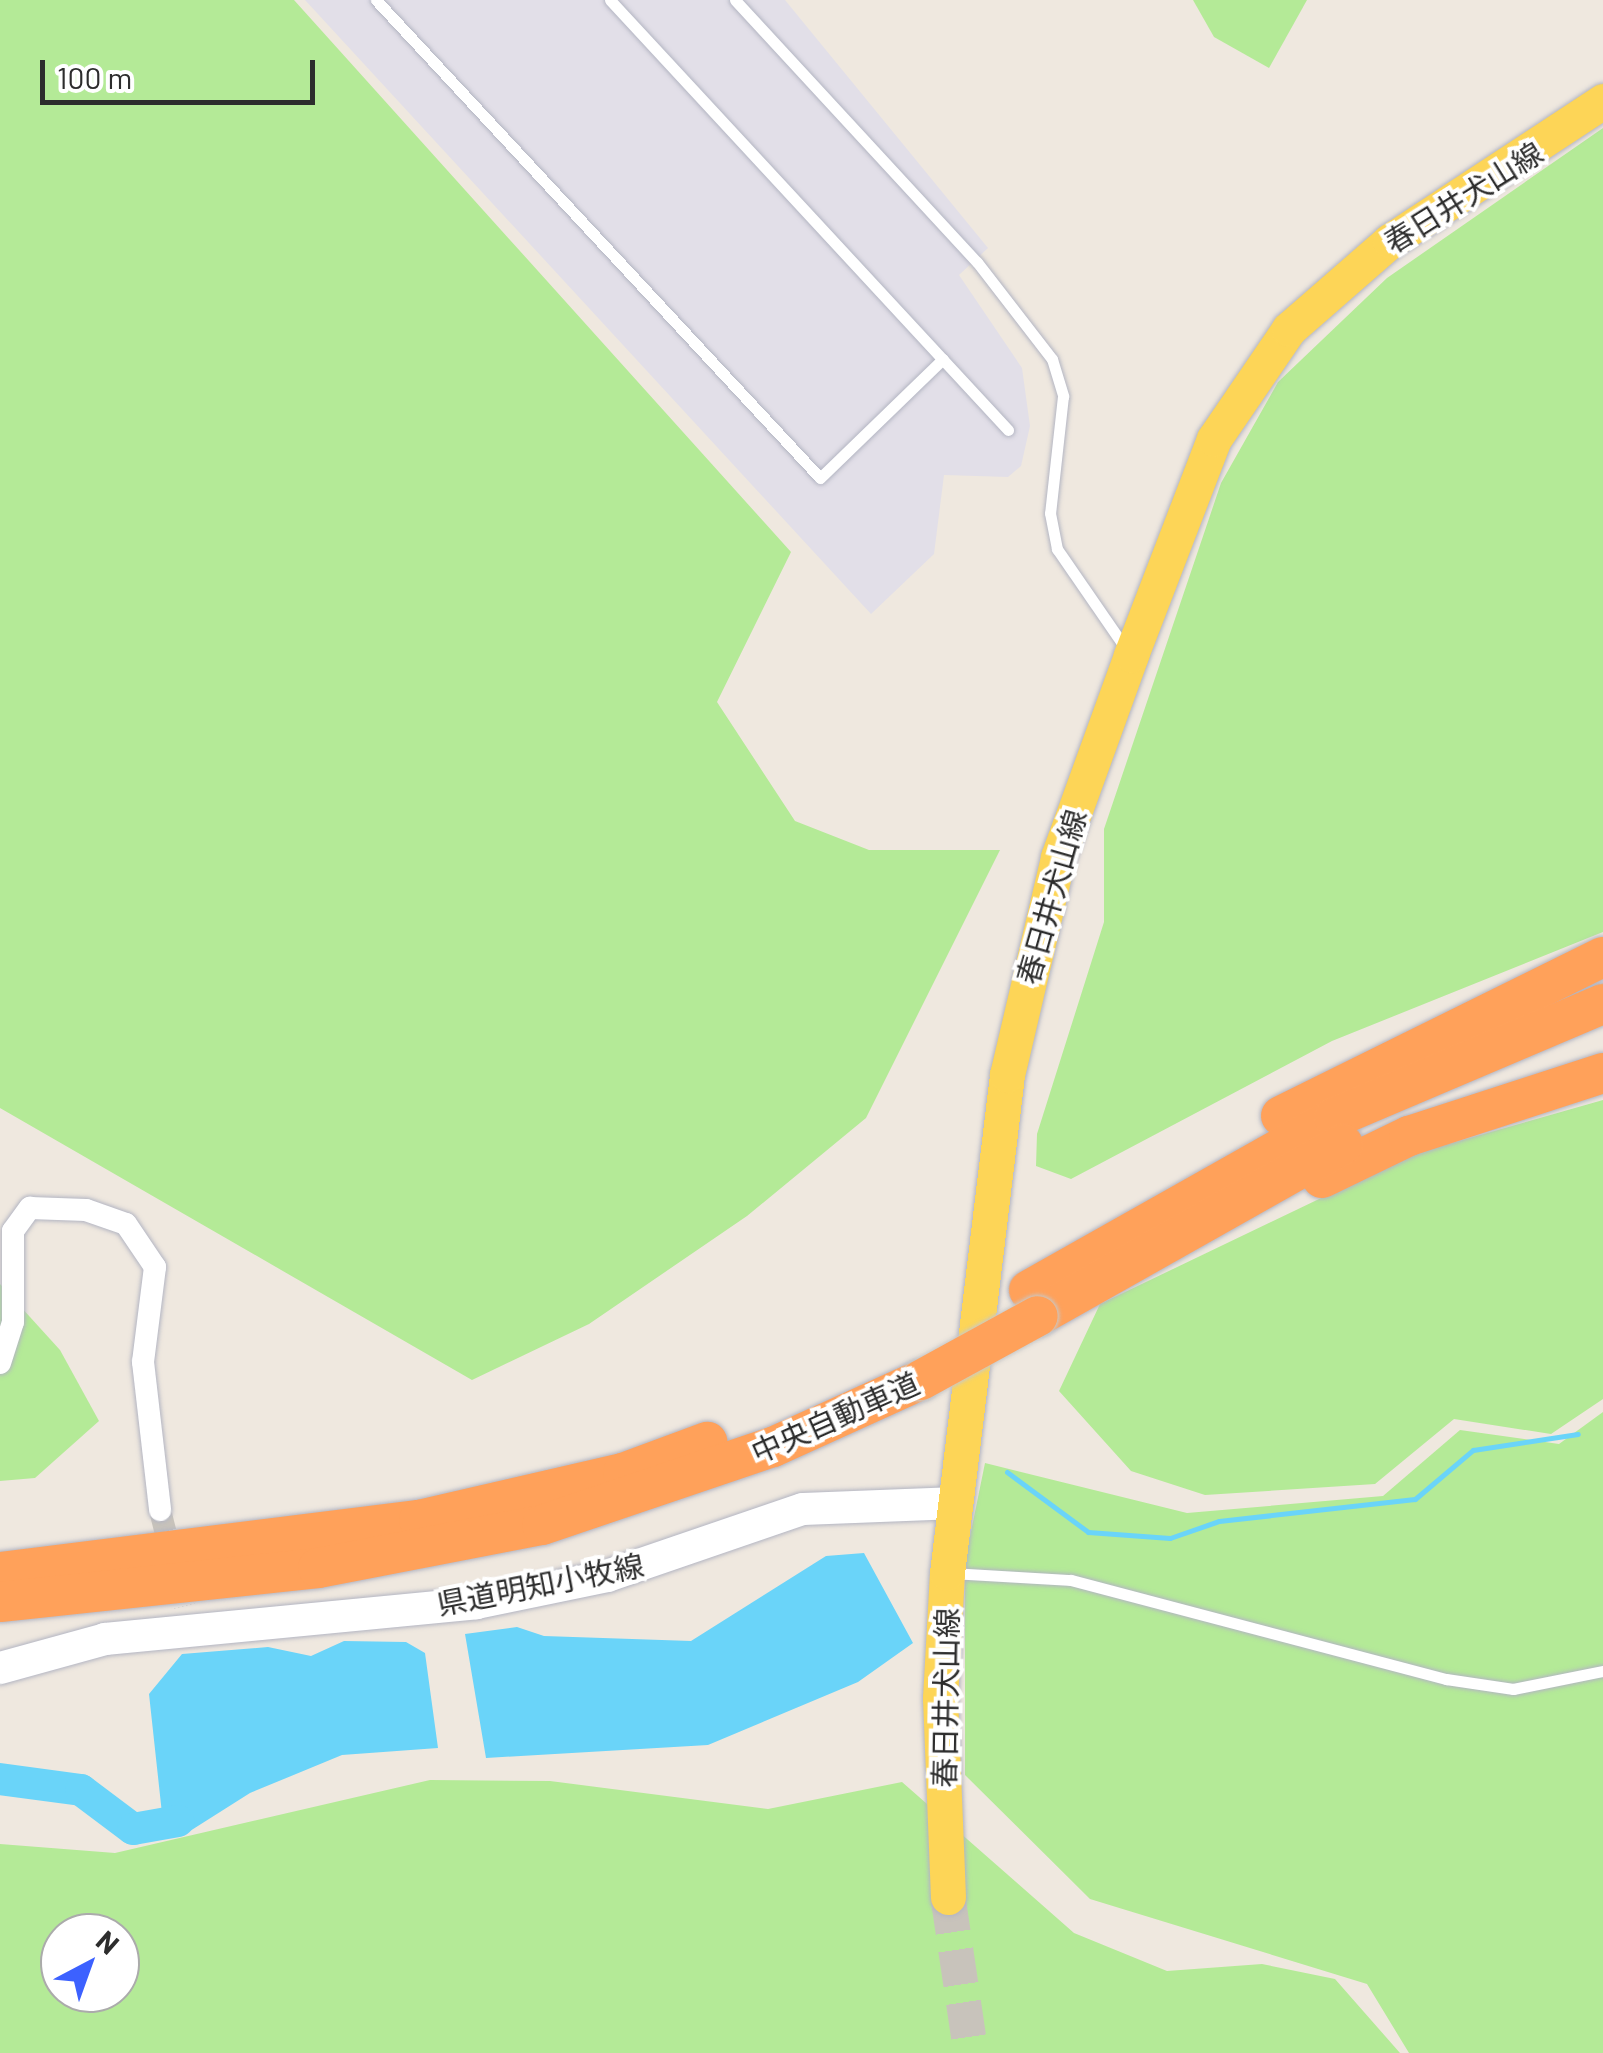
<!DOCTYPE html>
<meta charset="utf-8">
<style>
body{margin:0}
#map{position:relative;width:1603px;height:2053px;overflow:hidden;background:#efe8df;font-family:Barlow,"Noto Sans JP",sans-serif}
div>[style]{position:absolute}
.industrial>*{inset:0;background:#e2dfe8}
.green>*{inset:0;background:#b4ea97}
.water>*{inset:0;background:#6ad4f9}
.stream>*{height:5px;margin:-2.5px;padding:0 2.5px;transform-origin:2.5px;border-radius:2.5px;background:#6ad4f9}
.river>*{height:32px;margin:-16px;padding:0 16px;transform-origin:16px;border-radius:16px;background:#6ad4f9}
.street-tunnel>*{height:22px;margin-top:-11px;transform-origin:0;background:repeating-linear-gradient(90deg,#c8c3bb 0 22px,transparent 0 33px)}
.primary-tunnel>*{height:35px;margin-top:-17.5px;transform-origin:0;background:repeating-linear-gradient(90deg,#c8c3bb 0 35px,transparent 0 53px)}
.roads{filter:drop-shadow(0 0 2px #b3b5c2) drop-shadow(0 0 2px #b3b5c2)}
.lane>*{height:11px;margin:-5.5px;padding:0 5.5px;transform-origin:5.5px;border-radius:5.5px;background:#fff}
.street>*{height:22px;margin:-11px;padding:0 11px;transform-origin:11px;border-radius:11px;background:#fff}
.secondary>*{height:32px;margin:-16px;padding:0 16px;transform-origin:16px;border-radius:16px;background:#fff}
.primary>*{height:35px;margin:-17.5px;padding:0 17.5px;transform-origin:17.5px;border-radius:17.5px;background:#fdd557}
.highway>*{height:40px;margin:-20px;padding:0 20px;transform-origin:20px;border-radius:20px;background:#ffa15a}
.bridges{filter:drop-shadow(0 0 2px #c8c8c8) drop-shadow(0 0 2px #c8c8c8)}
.highway-bridge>*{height:40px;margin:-20px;padding:0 20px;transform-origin:20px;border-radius:20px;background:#ffa15a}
span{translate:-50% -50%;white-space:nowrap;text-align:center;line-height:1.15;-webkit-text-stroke:8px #fff;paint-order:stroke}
.street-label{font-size:30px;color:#2d2d2d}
.north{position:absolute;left:40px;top:1913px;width:100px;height:100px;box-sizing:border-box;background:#fff;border:2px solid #ababab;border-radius:50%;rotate:41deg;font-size:28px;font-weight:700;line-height:40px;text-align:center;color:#2d2d2d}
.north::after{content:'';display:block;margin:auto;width:35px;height:45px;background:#3c61ff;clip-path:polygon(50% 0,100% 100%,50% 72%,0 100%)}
.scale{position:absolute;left:40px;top:60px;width:275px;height:45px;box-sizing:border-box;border:5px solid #2d2d2d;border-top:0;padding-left:12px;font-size:30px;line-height:35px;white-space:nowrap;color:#2d2d2d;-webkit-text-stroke:8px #fff;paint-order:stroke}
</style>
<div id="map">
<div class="industrial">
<div style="clip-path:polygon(305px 0,785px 0,988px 248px,959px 275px,1022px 368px,1030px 426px,1021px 466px,1008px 477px,944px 475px,934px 554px,871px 614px)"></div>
</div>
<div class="green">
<div style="clip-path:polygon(0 0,294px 0,791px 552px,717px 702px,795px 821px,869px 850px,1000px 850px,866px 1118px,747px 1216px,589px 1324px,472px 1380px,0 1108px)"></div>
<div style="clip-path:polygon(1193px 0,1307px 0,1269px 68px,1214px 37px)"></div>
<div style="clip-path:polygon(1603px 128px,1603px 932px,1332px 1041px,1071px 1179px,1036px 1166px,1037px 1134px,1104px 922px,1104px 829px,1221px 483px,1278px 382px,1387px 278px)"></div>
<div style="clip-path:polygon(1603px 1100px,1603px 1399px,1551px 1434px,1454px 1419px,1375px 1484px,1205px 1495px,1131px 1471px,1059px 1391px,1100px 1304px,1413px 1154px)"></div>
<div style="clip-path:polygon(0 1284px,60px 1350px,99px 1421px,35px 1478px,0 1481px)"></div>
<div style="clip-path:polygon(1603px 1412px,1603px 2053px,1409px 2053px,1367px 1984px,1090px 1899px,965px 1775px,965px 1561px,985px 1463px,1187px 1513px,1383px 1496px,1460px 1430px,1559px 1444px)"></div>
<div style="clip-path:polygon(evenodd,430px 1780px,550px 1781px,768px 1809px,902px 1782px,1074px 1933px,1167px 1971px,1262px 1964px,1335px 1979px,1400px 2053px,0 2053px,0 1844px,115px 1853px,430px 1780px,60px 1933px,120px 1933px,120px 1993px,60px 1993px,60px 1933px)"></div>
</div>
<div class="water">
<div style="clip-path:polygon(864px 1553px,913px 1643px,858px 1682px,708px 1745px,486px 1758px,465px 1634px,517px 1627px,544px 1636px,691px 1641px,826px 1556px)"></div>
<div style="clip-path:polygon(344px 1641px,406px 1642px,425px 1653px,438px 1748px,342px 1755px,250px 1793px,190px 1831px,164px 1832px,149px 1694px,182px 1654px,268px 1647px,311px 1656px)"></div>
</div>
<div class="stream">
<div style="left:1007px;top:1472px;width:101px;rotate:36.5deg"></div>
<div style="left:1088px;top:1532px;width:82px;rotate:4.2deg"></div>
<div style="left:1170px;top:1538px;width:52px;rotate:-19.1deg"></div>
<div style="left:1219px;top:1521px;width:197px;rotate:-6.4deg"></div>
<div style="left:1415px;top:1499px;width:76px;rotate:-40.2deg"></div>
<div style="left:1473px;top:1450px;width:106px;rotate:-8.7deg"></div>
</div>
<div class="river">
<div style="left:0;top:1779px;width:82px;rotate:7.7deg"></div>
<div style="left:81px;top:1790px;width:65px;rotate:36.9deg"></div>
<div style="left:133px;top:1829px;width:46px;rotate:-10.1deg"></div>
</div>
<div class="street-tunnel">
<div style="left:160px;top:1510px;width:99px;rotate:76deg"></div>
</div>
<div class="primary-tunnel">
<div style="left:948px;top:1897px;width:158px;rotate:81.6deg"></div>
</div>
<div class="roads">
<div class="lane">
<div style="left:376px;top:0;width:652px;rotate:47.11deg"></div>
<div style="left:820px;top:478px;width:171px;rotate:-44.1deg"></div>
<div style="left:610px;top:0;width:586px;rotate:47.21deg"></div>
<div style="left:735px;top:0;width:357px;rotate:47.3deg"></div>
<div style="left:977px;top:262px;width:123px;rotate:52.3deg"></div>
<div style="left:1052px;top:359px;width:39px;rotate:73deg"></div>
<div style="left:1063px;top:396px;width:118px;rotate:96.3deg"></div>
<div style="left:1050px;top:513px;width:37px;rotate:79deg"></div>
<div style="left:1057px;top:549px;width:125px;rotate:55.4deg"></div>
<div style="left:952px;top:1573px;width:119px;rotate:3.4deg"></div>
<div style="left:1071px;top:1580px;width:388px;rotate:14.8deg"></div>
<div style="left:1446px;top:1679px;width:68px;rotate:8.5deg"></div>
<div style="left:1513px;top:1689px;width:92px;rotate:-11.3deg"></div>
</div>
<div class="street">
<div style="left:0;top:1363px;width:43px;rotate:-72.4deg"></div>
<div style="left:13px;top:1322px;width:91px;rotate:-90deg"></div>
<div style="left:13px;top:1231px;width:29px;rotate:-54deg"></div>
<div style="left:30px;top:1208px;width:56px;rotate:2deg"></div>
<div style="left:86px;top:1210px;width:42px;rotate:19.3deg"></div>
<div style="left:126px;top:1224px;width:52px;rotate:56deg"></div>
<div style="left:155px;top:1267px;width:96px;rotate:97.2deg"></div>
<div style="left:143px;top:1362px;width:149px;rotate:83.4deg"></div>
</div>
<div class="secondary">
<div style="left:0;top:1668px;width:109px;rotate:-15.4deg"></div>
<div style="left:105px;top:1639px;width:373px;rotate:-5.5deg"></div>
<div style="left:476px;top:1603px;width:134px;rotate:-11.6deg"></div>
<div style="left:607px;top:1576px;width:207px;rotate:-18.9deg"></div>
<div style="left:803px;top:1509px;width:154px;rotate:-2.2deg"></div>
</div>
<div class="primary">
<div style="left:948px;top:1897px;width:199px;rotate:-92.3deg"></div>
<div style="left:940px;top:1698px;width:125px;rotate:-86.8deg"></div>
<div style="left:947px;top:1573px;width:502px;rotate:-83.13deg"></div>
<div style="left:1007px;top:1075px;width:224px;rotate:-76.8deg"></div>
<div style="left:1058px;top:857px;width:215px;rotate:-70.1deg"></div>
<div style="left:1131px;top:655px;width:231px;rotate:-69deg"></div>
<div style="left:1214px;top:439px;width:133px;rotate:-55.7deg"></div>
<div style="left:1289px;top:329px;width:134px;rotate:-41.1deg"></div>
<div style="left:1390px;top:241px;width:255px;rotate:-33.3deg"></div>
</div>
<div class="highway">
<div style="left:1281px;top:1116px;width:359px;rotate:-26.3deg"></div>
<div style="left:1322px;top:1178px;width:97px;rotate:-25.8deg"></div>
<div style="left:1409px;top:1136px;width:204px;rotate:-18deg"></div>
<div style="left:1029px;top:1290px;width:350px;rotate:-29.4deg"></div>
<div style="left:1334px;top:1118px;width:292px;rotate:-23deg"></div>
<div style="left:1038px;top:1316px;width:350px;rotate:-29.4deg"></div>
<div style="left:0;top:1572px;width:422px;rotate:-7.1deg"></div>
<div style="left:419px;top:1520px;width:209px;rotate:-13deg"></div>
<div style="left:623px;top:1473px;width:90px;rotate:-20.3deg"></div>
<div style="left:0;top:1602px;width:320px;rotate:-6.1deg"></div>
<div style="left:318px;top:1568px;width:228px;rotate:-10.9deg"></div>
<div style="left:542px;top:1525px;width:244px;rotate:-18.7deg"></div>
<div style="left:773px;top:1447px;width:162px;rotate:-24.4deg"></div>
</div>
</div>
<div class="bridges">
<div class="highway-bridge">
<div style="left:921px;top:1380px;width:133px;rotate:-28.7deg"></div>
</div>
</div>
<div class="street-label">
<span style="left:1463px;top:197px;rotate:-32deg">春日井犬山線</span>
<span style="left:1051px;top:897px;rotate:-74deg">春日井犬山線</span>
<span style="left:835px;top:1417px;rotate:-24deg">中央自動車道</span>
<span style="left:540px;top:1584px;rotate:-11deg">県道明知小牧線</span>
<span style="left:945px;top:1698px;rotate:-89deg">春日井犬山線</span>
</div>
<div class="north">N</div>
<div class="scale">100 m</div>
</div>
